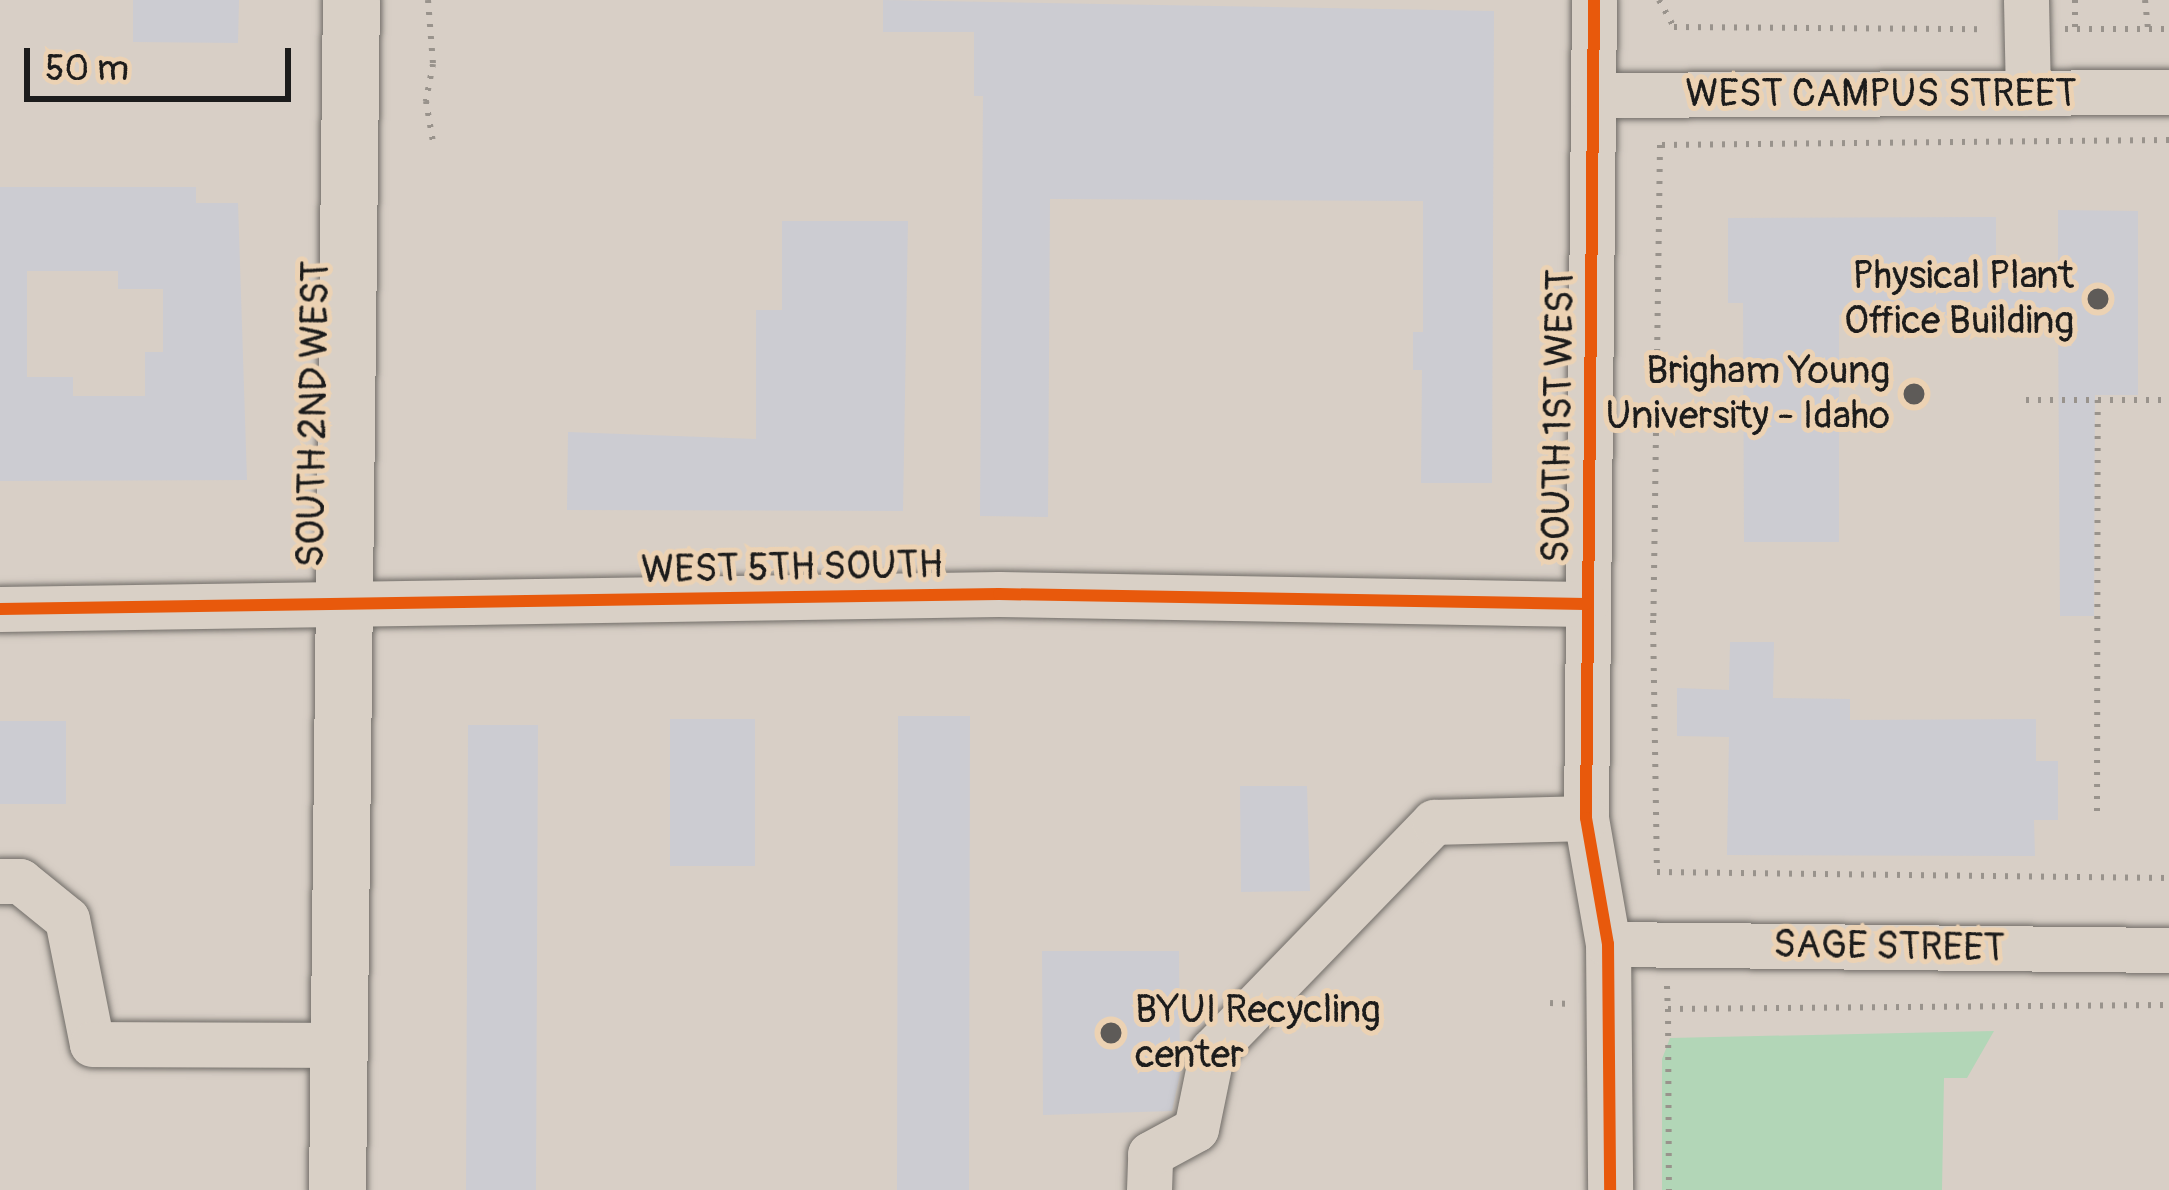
<!DOCTYPE html>
<style>
body{margin:0}
#map{position:relative;width:2169px;height:1190px;overflow:hidden;background:#d8cfc6;font-family:Pangolin,sans-serif}
div>[style]{position:absolute}
.green>*{inset:0;background:#b2d6b7}
.building>*{inset:0;background:#ccccd2}
.path>*{height:6px;margin-top:-3px;transform-origin:0;background:repeating-linear-gradient(90deg,#99938c 0 3px,transparent 0 12px)}
.roads{filter:drop-shadow(0 0 3px #716d68) drop-shadow(0 0 3px #716d68)}
.minor>*{height:45px;margin:-22.5px;padding:0 22.5px;transform-origin:22.5px;border-radius:22.5px;background:#d9d0c6}
.major>*{height:57px;margin:-28.5px;padding:0 28.5px;transform-origin:28.5px;border-radius:28.5px;background:#d9d0c6}
.cycleway>*{height:12px;margin:-6px;padding:0 6px;transform-origin:6px;border-radius:6px;background:#e8590c}
.dots>*{width:33px;height:33px;translate:-50% -50%;box-sizing:border-box;border:6px solid #ecd2b3;border-radius:50%}
span{translate:-50% -50%;white-space:nowrap;text-align:center;line-height:1.15;-webkit-text-stroke:10px #ecd2b3;paint-order:stroke}
.street-label{font-size:39px;color:#1c1c1c}
.poi-label{font-size:39px;color:#1c1c1c}
.right{translate:-100% -50%;text-align:right}
.left{translate:0 -50%;text-align:left}
.scale{position:absolute;left:24px;top:48px;width:267px;height:54px;box-sizing:border-box;border:6px solid #1c1c1c;border-top:0;padding-left:15px;font-size:36px;line-height:42px;white-space:nowrap;color:#1c1c1c;-webkit-text-stroke:9px #ecd2b3;paint-order:stroke}
</style>
<div id="map">
<div class="green">
<div style="clip-path:polygon(1994px 1031px,1967px 1078px,1944px 1078px,1942px 1190px,1662px 1190px,1662px 1059px,1670px 1038px)"></div>
</div>
<div class="building">
<div style="clip-path:polygon(133px 0,239px 0,238px 43px,133px 42px)"></div>
<div style="clip-path:polygon(883px 0,1494px 11px,1492px 483px,1421px 483px,1422px 370px,1413px 370px,1413px 332px,1423px 332px,1423px 201px,1050px 199px,1048px 517px,980px 516px,983px 96px,974px 96px,974px 32px,883px 32px)"></div>
<div style="clip-path:polygon(evenodd,0 187px,196px 187px,196px 203px,238px 203px,247px 480px,0 481px,0 187px,27px 271px,118px 271px,118px 289px,163px 289px,163px 352px,145px 352px,145px 396px,73px 396px,73px 377px,27px 377px,27px 271px)"></div>
<div style="clip-path:polygon(2058px 210px,2138px 211px,2138px 395px,2095px 395px,2094px 616px,2060px 616px,2058px 314px,1839px 315px,1839px 542px,1744px 542px,1743px 303px,1728px 303px,1728px 218px,1996px 217px,1996px 283px,2058px 283px)"></div>
<div style="clip-path:polygon(782px 221px,908px 221px,903px 511px,567px 510px,568px 432px,756px 439px,756px 310px,782px 310px)"></div>
<div style="clip-path:polygon(1730px 642px,1774px 642px,1773px 698px,1850px 699px,1850px 720px,2036px 719px,2036px 761px,2058px 761px,2058px 820px,2034px 820px,2035px 856px,1727px 855px,1729px 737px,1677px 736px,1677px 688px,1729px 690px)"></div>
<div style="clip-path:polygon(898px 716px,970px 716px,969px 1190px,897px 1190px)"></div>
<div style="clip-path:polygon(670px 719px,755px 719px,755px 866px,670px 866px)"></div>
<div style="clip-path:polygon(0 721px,66px 721px,66px 804px,0 804px)"></div>
<div style="clip-path:polygon(468px 725px,538px 725px,536px 1190px,466px 1190px)"></div>
<div style="clip-path:polygon(1240px 786px,1307px 786px,1310px 891px,1241px 892px)"></div>
<div style="clip-path:polygon(1042px 951px,1179px 951px,1180px 1074px,1172px 1111px,1043px 1115px)"></div>
</div>
<div class="path">
<div style="left:428px;top:0;width:64px;rotate:85.5deg"></div>
<div style="left:433px;top:64px;width:38px;rotate:101deg"></div>
<div style="left:426px;top:101px;width:42px;rotate:80.3deg"></div>
<div style="left:1659px;top:0;width:31px;rotate:61deg"></div>
<div style="left:1674px;top:27px;width:311px;rotate:0.4deg"></div>
<div style="left:2075px;top:0;width:29px;rotate:90deg"></div>
<div style="left:2145px;top:0;width:29px;rotate:84deg"></div>
<div style="left:2065px;top:29px;width:104px"></div>
<div style="left:2169px;top:140px;width:509px;rotate:179.44deg"></div>
<div style="left:1660px;top:145px;width:475px;rotate:90.8deg"></div>
<div style="left:1653px;top:620px;width:252px;rotate:89.1deg"></div>
<div style="left:1657px;top:872px;width:512px;rotate:0.67deg"></div>
<div style="left:2026px;top:400px;width:143px"></div>
<div style="left:2097px;top:811px;width:411px;rotate:-89.9deg"></div>
<div style="left:1667px;top:986px;width:23px;rotate:88deg"></div>
<div style="left:1668px;top:1009px;width:501px;rotate:-0.46deg"></div>
<div style="left:1550px;top:1003px;width:20px;rotate:3deg"></div>
<div style="left:1668px;top:1009px;width:181px;rotate:89.7deg"></div>
</div>
<div class="roads">
<div class="minor">
<div style="left:1594px;top:0;width:818px;rotate:90.56deg"></div>
<div style="left:1586px;top:818px;width:128px;rotate:80.1deg"></div>
<div style="left:1608px;top:944px;width:246px;rotate:89.5deg"></div>
<div style="left:2026px;top:0;width:93px;rotate:88.8deg"></div>
<div style="left:1594px;top:95px;width:575px;rotate:-0.3deg"></div>
<div style="left:0;top:609px;width:999px;rotate:-0.86deg"></div>
<div style="left:999px;top:594px;width:587px;rotate:0.98deg"></div>
<div style="left:0;top:881px;width:20px"></div>
<div style="left:20px;top:881px;width:60px;rotate:39deg"></div>
<div style="left:67px;top:919px;width:127px;rotate:78.7deg"></div>
<div style="left:92px;top:1044px;width:242px;rotate:0.2deg"></div>
<div style="left:1608px;top:944px;width:561px;rotate:0.61deg"></div>
<div style="left:1149px;top:1190px;width:36px;rotate:-88deg"></div>
<div style="left:1150px;top:1154px;width:52px;rotate:-28.5deg"></div>
<div style="left:1196px;top:1129px;width:80px;rotate:-78.4deg"></div>
<div style="left:1212px;top:1051px;width:319px;rotate:-45.9deg"></div>
<div style="left:1434px;top:822px;width:152px;rotate:-1.5deg"></div>
</div>
<div class="major">
<div style="left:337px;top:1190px;width:1190px;rotate:-89.33deg"></div>
</div>
</div>
<div class="cycleway">
<div style="left:1594px;top:0;width:818px;rotate:90.56deg"></div>
<div style="left:1586px;top:818px;width:128px;rotate:80.1deg"></div>
<div style="left:1608px;top:944px;width:246px;rotate:89.5deg"></div>
<div style="left:0;top:609px;width:999px;rotate:-0.86deg"></div>
<div style="left:999px;top:594px;width:587px;rotate:0.98deg"></div>
</div>
<div class="dots">
<div style="left:2098px;top:299px;background:#5e5b58"></div>
<div style="left:1914px;top:394px;background:#5e5b58"></div>
<div style="left:1111px;top:1033px;background:#5e5b58"></div>
</div>
<div class="street-label">
<span style="left:1881px;top:94px">WEST CAMPUS STREET</span>
<span style="left:314px;top:414px;rotate:-89deg">SOUTH 2ND WEST</span>
<span style="left:1559px;top:416px;rotate:-89deg">SOUTH 1ST WEST</span>
<span style="left:792px;top:568px;rotate:-1deg">WEST 5TH SOUTH</span>
<span style="left:1889px;top:947px;rotate:1deg">SAGE STREET</span>
</div>
<div class="poi-label">
<span class="right" style="left:2074px;top:299px">Physical Plant<br>Office Building</span>
<span class="right" style="left:1890px;top:394px">Brigham Young<br>University - Idaho</span>
<span class="left" style="left:1135px;top:1033px">BYUI Recycling<br>center</span>
</div>
<div class="scale">50 m</div>
</div>
